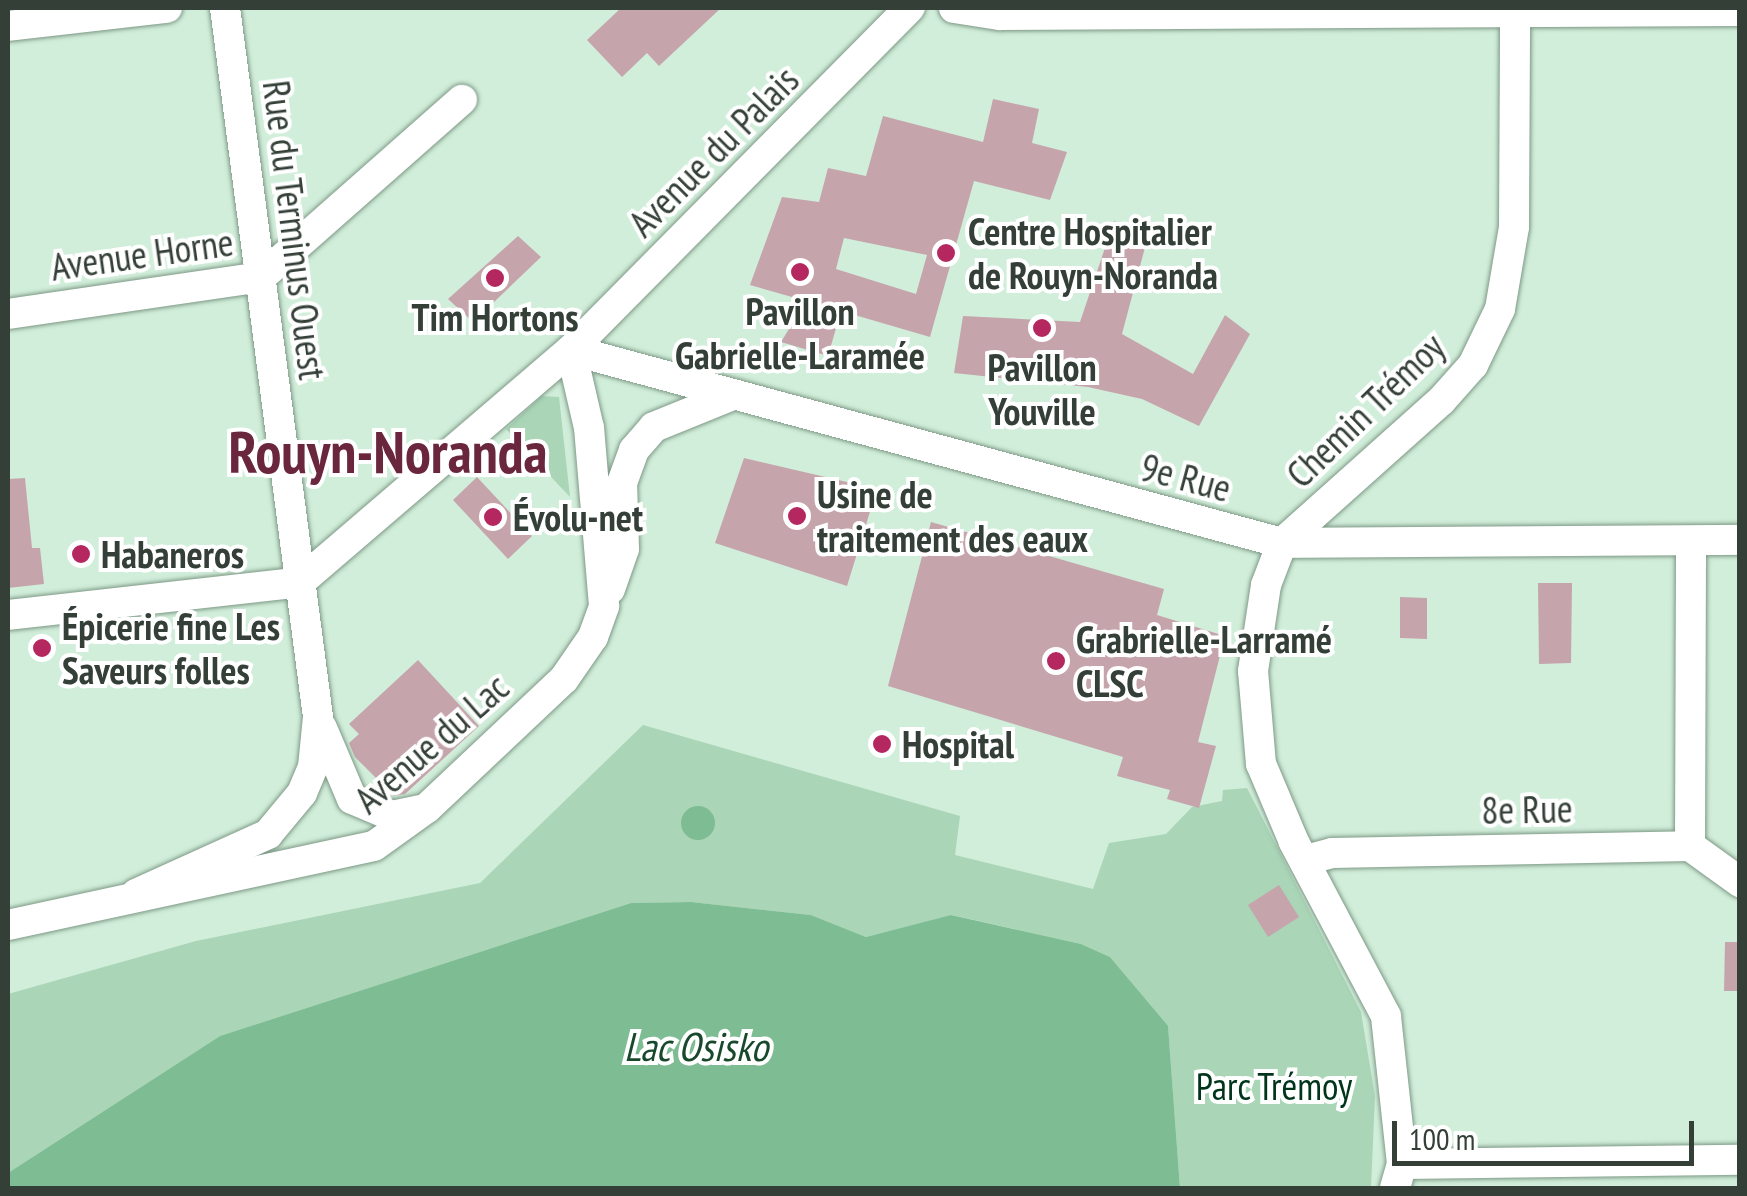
<!DOCTYPE html>
<meta charset="utf-8">
<style>
body{margin:0}
#map{position:relative;width:1747px;height:1196px;overflow:hidden;background:#d1eeda;font-family:"PT Sans Narrow",sans-serif}
div>[style]{position:absolute}
.green>*{inset:0;background:#aad5b7}
.water>*{inset:0;background:#7ebc93}
.round{border-radius:50%}
.building>*{inset:0;background:#c6a4ac}
.roads{filter:drop-shadow(0 0 2px #7e9986) drop-shadow(0 0 2px #7e9986)}
.minor>*{height:30px;margin:-15px;padding:0 15px;transform-origin:15px;border-radius:15px;background:#fff}
.dots>*{width:28px;height:28px;translate:-50% -50%;box-sizing:border-box;border:5px solid #fff;border-radius:50%}
span{translate:-50% -50%;white-space:nowrap;text-align:center;line-height:1.15;-webkit-text-stroke:8px #fff;paint-order:stroke}
.street-label{font-size:38px;color:#333f37}
.poi-label{font-size:38px;color:#333f37;font-weight:700}
.left{translate:0 -50%;text-align:left}
.park-label{font-size:38px;color:#01351b}
.water-label{font-size:40px;color:#19492d;font-style:italic}
.town-label{font-size:58px;color:#6a263c;font-weight:700}
.frame{position:absolute;inset:0;border:10px solid #333f37;pointer-events:none}
.scale{position:absolute;left:1392px;top:1121px;width:302px;height:45px;box-sizing:border-box;border:5px solid #333f37;border-top:0;padding-left:12px;font-size:30px;line-height:35px;white-space:nowrap;color:#333f37;-webkit-text-stroke:8px #fff;paint-order:stroke}
</style>
<div id="map">
<div class="green">
<div style="clip-path:polygon(542px 396px,559px 397px,570px 497px,506px 429px)"></div>
<div style="clip-path:polygon(643px 725px,960px 816px,955px 855px,1093px 889px,1109px 843px,1166px 834px,1192px 807px,1222px 801px,1223px 790px,1247px 788px,1361px 1012px,1375px 1096px,1371px 1188px,1180px 1188px,1168px 1027px,1110px 957px,1081px 944px,952px 915px,866px 937px,811px 915px,691px 902px,631px 903px,220px 1036px,8px 1173px,8px 994px,196px 941px,480px 883px)"></div>
</div>
<div class="water">
<div class="round" style="left:681px;top:806px;width:34px;height:34px"></div>
<div style="clip-path:polygon(691px 902px,811px 915px,866px 937px,951px 915px,1081px 944px,1110px 957px,1168px 1026px,1180px 1188px,8px 1188px,8px 1173px,220px 1036px,631px 903px)"></div>
</div>
<div class="building">
<div style="clip-path:polygon(621px 8px,721px 8px,659px 66px,647px 53px,622px 77px,587px 40px)"></div>
<div style="clip-path:polygon(evenodd,993px 99px,1039px 109px,1032px 143px,1067px 152px,1050px 200px,974px 181px,930px 337px,841px 311px,828px 356px,781px 342px,806px 301px,750px 285px,782px 197px,819px 202px,828px 168px,866px 176px,883px 116px,983px 142px,993px 99px,844px 238px,927px 255px,916px 294px,836px 269px,844px 238px)"></div>
<div style="clip-path:polygon(1114px 221px,1148px 236px,1122px 334px,1193px 374px,1225px 315px,1250px 334px,1199px 426px,1142px 399px,1088px 387px,954px 373px,963px 316px,1080px 322px)"></div>
<div style="clip-path:polygon(518px 236px,541px 257px,473px 322px,448px 299px)"></div>
<div style="clip-path:polygon(744px 458px,877px 489px,847px 586px,715px 543px)"></div>
<div style="clip-path:polygon(477px 477px,532px 536px,508px 559px,453px 500px)"></div>
<div style="clip-path:polygon(25px 478px,32px 548px,40px 548px,44px 584px,8px 588px,8px 479px)"></div>
<div style="clip-path:polygon(931px 522px,1164px 589px,1157px 615px,1225px 636px,1198px 742px,1216px 746px,1199px 808px,1167px 799px,1170px 790px,1117px 776px,1123px 757px,888px 686px)"></div>
<div style="clip-path:polygon(1538px 583px,1572px 583px,1571px 663px,1539px 664px)"></div>
<div style="clip-path:polygon(1400px 597px,1427px 598px,1427px 639px,1400px 638px)"></div>
<div style="clip-path:polygon(418px 660px,479px 726px,405px 794px,394px 796px,355px 757px,349px 743px,359px 734px,349px 724px)"></div>
<div style="clip-path:polygon(1279px 885px,1299px 917px,1268px 937px,1248px 905px)"></div>
<div style="clip-path:polygon(1725px 942px,1740px 942px,1740px 991px,1724px 991px)"></div>
</div>
<div class="roads">
<div class="minor">
<div style="left:954px;top:8px;width:47px;rotate:8.7deg"></div>
<div style="left:1000px;top:15px;width:740px;rotate:-0.31deg"></div>
<div style="left:8px;top:26px;width:160px;rotate:-6.5deg"></div>
<div style="left:8px;top:314px;width:256px;rotate:-8.3deg"></div>
<div style="left:261px;top:277px;width:268px;rotate:-41.4deg"></div>
<div style="left:571px;top:350px;width:737px;rotate:15.19deg"></div>
<div style="left:1282px;top:543px;width:458px;rotate:-0.4deg"></div>
<div style="left:610px;top:589px;width:42px;rotate:-70.7deg"></div>
<div style="left:624px;top:549px;width:66px;rotate:-91.7deg"></div>
<div style="left:622px;top:483px;width:35px;rotate:-70deg"></div>
<div style="left:634px;top:450px;width:30px;rotate:-49deg"></div>
<div style="left:654px;top:427px;width:85px;rotate:-22.1deg"></div>
<div style="left:8px;top:615px;width:294px;rotate:-6.4deg"></div>
<div style="left:300px;top:582px;width:357px;rotate:-40.6deg"></div>
<div style="left:571px;top:350px;width:482px;rotate:-45.3deg"></div>
<div style="left:322px;top:728px;width:77px;rotate:67.1deg"></div>
<div style="left:352px;top:799px;width:43px;rotate:23deg"></div>
<div style="left:392px;top:816px;width:33px;rotate:-12deg"></div>
<div style="left:1690px;top:846px;width:305px;rotate:-89.8deg"></div>
<div style="left:1306px;top:860px;width:27px;rotate:-15deg"></div>
<div style="left:1332px;top:853px;width:358px;rotate:-1.1deg"></div>
<div style="left:1690px;top:846px;width:62px;rotate:35.8deg"></div>
<div style="left:136px;top:894px;width:145px;rotate:-24.4deg"></div>
<div style="left:268px;top:834px;width:53px;rotate:-50.3deg"></div>
<div style="left:302px;top:793px;width:28px;rotate:-67deg"></div>
<div style="left:313px;top:767px;width:50px;rotate:-84.3deg"></div>
<div style="left:318px;top:717px;width:715px;rotate:-97.47deg"></div>
<div style="left:8px;top:925px;width:374px;rotate:-12.2deg"></div>
<div style="left:374px;top:846px;width:65px;rotate:-35.6deg"></div>
<div style="left:427px;top:808px;width:188px;rotate:-43.3deg"></div>
<div style="left:564px;top:679px;width:51px;rotate:-55.4deg"></div>
<div style="left:593px;top:637px;width:33px;rotate:-70deg"></div>
<div style="left:604px;top:606px;width:179px;rotate:-94.8deg"></div>
<div style="left:589px;top:428px;width:80px;rotate:-103deg"></div>
<div style="left:1402px;top:1164px;width:338px;rotate:-0.7deg"></div>
<div style="left:1395px;top:1188px;width:25px;rotate:-74deg"></div>
<div style="left:1402px;top:1164px;width:149px;rotate:-96.2deg"></div>
<div style="left:1386px;top:1016px;width:197px;rotate:-117.9deg"></div>
<div style="left:1294px;top:842px;width:85px;rotate:-112.9deg"></div>
<div style="left:1261px;top:764px;width:93px;rotate:-94.9deg"></div>
<div style="left:1253px;top:671px;width:87px;rotate:-81.4deg"></div>
<div style="left:1266px;top:585px;width:45px;rotate:-69.1deg"></div>
<div style="left:1282px;top:543px;width:213px;rotate:-41.8deg"></div>
<div style="left:1441px;top:401px;width:48px;rotate:-48.4deg"></div>
<div style="left:1473px;top:365px;width:62px;rotate:-64.3deg"></div>
<div style="left:1500px;top:309px;width:83px;rotate:-80.3deg"></div>
<div style="left:1514px;top:227px;width:219px;rotate:-89.7deg"></div>
</div>
</div>
<div class="dots">
<div style="left:946px;top:253px;background:#b4275f"></div>
<div style="left:800px;top:272px;background:#b4275f"></div>
<div style="left:495px;top:278px;background:#b4275f"></div>
<div style="left:1042px;top:328px;background:#b4275f"></div>
<div style="left:797px;top:516px;background:#b4275f"></div>
<div style="left:493px;top:517px;background:#b4275f"></div>
<div style="left:81px;top:554px;background:#b4275f"></div>
<div style="left:42px;top:648px;background:#b4275f"></div>
<div style="left:1056px;top:661px;background:#b4275f"></div>
<div style="left:882px;top:744px;background:#b4275f"></div>
</div>
<div class="street-label">
<span style="left:713px;top:151px;rotate:-45deg">Avenue du Palais</span>
<span style="left:295px;top:230px;rotate:83deg">Rue du Terminus Ouest</span>
<span style="left:142px;top:254px;rotate:-8deg">Avenue Horne</span>
<span style="left:1365px;top:410px;rotate:-44deg">Chemin Trémoy</span>
<span style="left:1186px;top:477px;rotate:15deg">9e Rue</span>
<span style="left:431px;top:743px;rotate:-41deg">Avenue du Lac</span>
<span style="left:1527px;top:809px;rotate:-1deg">8e Rue</span>
</div>
<div class="poi-label">
<span class="left" style="left:968px;top:253px">Centre Hospitalier<br>de Rouyn-Noranda</span>
<span style="left:800px;top:333px">Pavillon<br>Gabrielle-Laramée</span>
<span style="left:495px;top:317px">Tim Hortons</span>
<span style="left:1042px;top:389px">Pavillon<br>Youville</span>
<span class="left" style="left:817px;top:516px">Usine de<br>traitement des eaux</span>
<span class="left" style="left:513px;top:517px">Évolu-net</span>
<span class="left" style="left:101px;top:554px">Habaneros</span>
<span class="left" style="left:62px;top:648px">Épicerie fine Les<br>Saveurs folles</span>
<span class="left" style="left:1076px;top:661px">Grabrielle-Larramé<br>CLSC</span>
<span class="left" style="left:902px;top:744px">Hospital</span>
</div>
<div class="park-label">
<span style="left:1274px;top:1086px">Parc Trémoy</span>
</div>
<div class="water-label">
<span style="left:696px;top:1046px">Lac Osisko</span>
</div>
<div class="town-label">
<span style="left:388px;top:452px">Rouyn-Noranda</span>
</div>
<div class="frame"></div>
<div class="scale">100 m</div>
</div>
